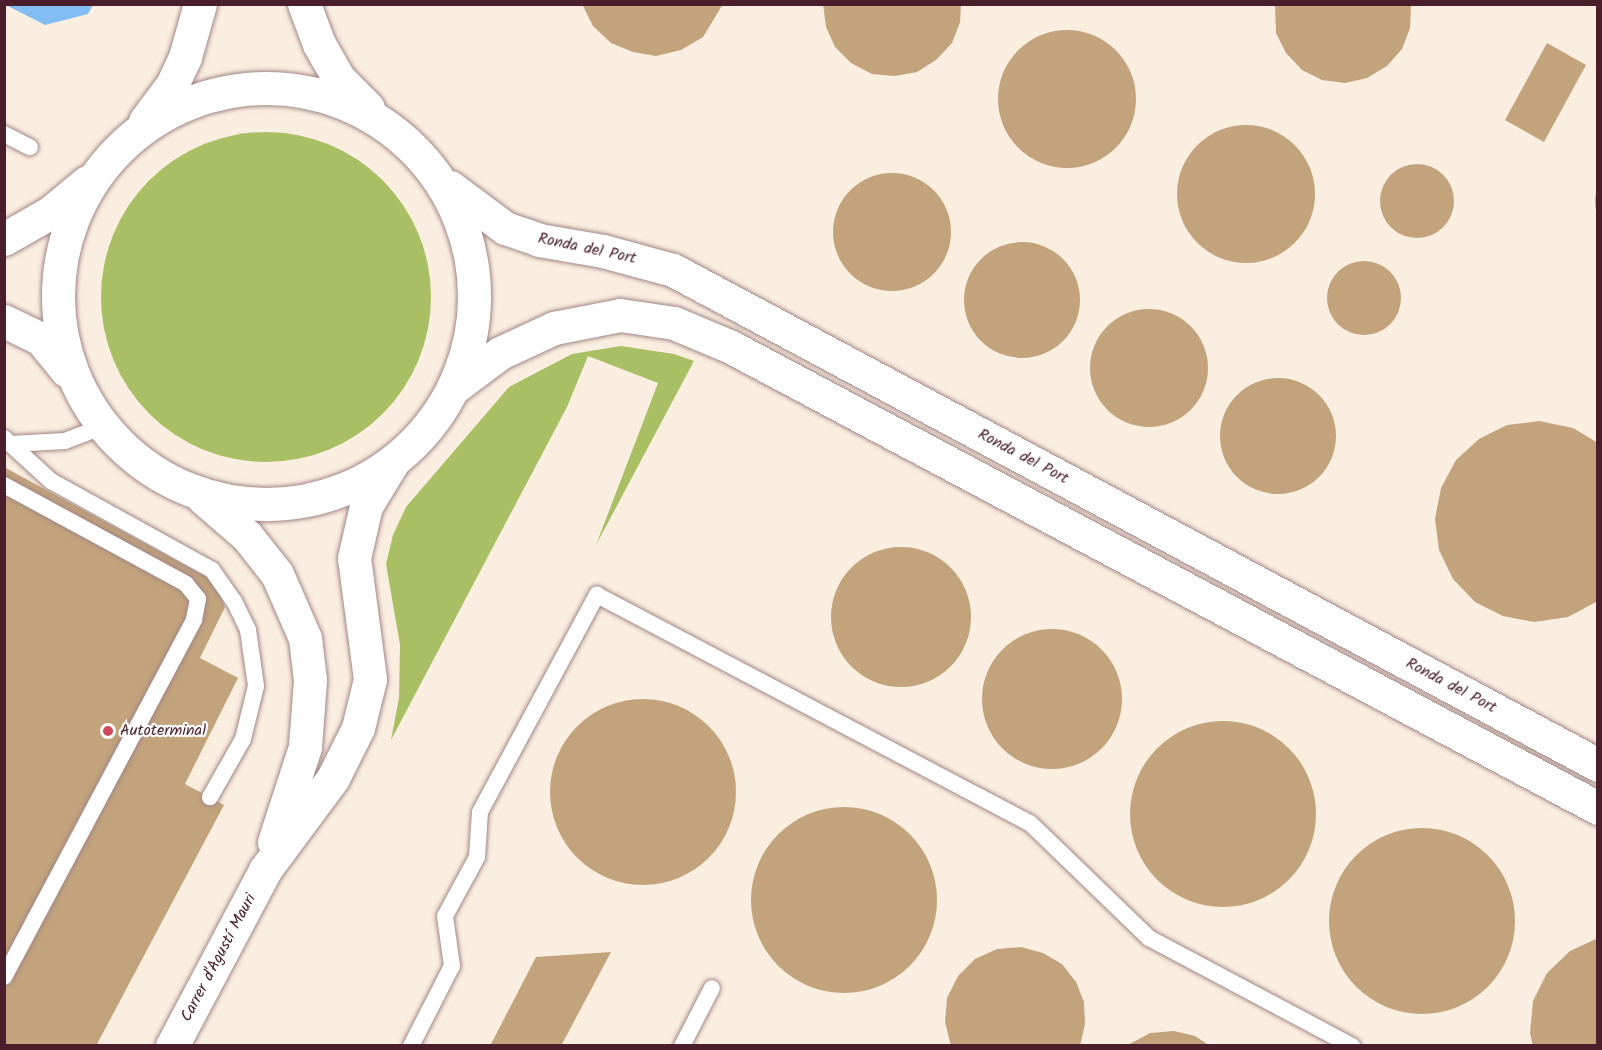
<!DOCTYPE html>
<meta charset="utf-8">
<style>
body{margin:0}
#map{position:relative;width:1602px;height:1050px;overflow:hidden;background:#faeee0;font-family:Kalam,sans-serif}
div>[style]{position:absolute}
.green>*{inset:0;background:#a9bf64}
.round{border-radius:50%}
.water>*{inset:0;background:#82bdf4}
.building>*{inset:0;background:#c2a37c}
.roads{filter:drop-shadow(0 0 2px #a28686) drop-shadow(0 0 2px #a28686)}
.lane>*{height:16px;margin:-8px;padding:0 8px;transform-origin:8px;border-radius:8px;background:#fff}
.street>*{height:33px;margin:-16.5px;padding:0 16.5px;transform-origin:16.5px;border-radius:16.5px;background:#fff}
.street>.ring{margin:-16.5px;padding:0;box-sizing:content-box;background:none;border:33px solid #fff;border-radius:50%}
.dots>*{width:16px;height:16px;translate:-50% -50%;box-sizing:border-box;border:3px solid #fff;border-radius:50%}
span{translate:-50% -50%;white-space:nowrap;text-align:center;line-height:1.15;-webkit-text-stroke:4.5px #fff;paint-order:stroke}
.street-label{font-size:16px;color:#4a1f2b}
.poi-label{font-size:16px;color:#4a1f2b}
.left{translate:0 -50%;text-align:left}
.frame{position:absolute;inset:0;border:6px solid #4a1f2b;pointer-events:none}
</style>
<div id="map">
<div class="green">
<div class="round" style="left:101px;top:132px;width:330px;height:330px"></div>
<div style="clip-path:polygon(621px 346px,674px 354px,694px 361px,596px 545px,658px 383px,588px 356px,567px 407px,391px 740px,399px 698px,400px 645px,386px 564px,393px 535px,406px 507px,509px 387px,572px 354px)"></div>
</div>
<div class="water">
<div style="clip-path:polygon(6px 5px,93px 5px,88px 14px,45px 25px)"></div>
</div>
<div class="building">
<div style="clip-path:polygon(582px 4px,723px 4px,703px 37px,681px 50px,656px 56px,633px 52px,611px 43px,593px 26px)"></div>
<div style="clip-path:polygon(823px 4px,961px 4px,960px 22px,952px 43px,936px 60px,917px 72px,895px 76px,872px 74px,851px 63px,835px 47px,826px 27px)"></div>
<div style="clip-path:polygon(1275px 4px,1411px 4px,1410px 28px,1402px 49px,1387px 66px,1367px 78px,1345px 83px,1322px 80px,1302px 70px,1286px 53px,1276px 33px)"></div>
<div class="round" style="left:998px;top:30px;width:138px;height:138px"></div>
<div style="clip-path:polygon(1547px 43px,1586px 65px,1544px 142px,1505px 120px)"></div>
<div class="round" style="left:1177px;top:125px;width:138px;height:138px"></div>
<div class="round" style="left:1380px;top:164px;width:74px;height:74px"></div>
<div class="round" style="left:833px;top:173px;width:118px;height:118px"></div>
<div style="clip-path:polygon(1596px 192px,1598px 211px,1596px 211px,1595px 201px)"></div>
<div class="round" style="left:964px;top:242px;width:116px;height:116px"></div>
<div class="round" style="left:1327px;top:261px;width:74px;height:74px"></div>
<div class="round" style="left:1090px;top:309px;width:118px;height:118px"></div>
<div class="round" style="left:1220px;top:378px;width:116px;height:116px"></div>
<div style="clip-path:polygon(1539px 421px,1573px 428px,1598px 443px,1598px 601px,1568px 617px,1534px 622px,1503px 616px,1475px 602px,1453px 579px,1439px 550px,1435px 519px,1441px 488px,1456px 460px,1479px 439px,1507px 425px)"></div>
<div style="clip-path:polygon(4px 467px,214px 581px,225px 607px,200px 658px,238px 678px,185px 784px,224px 805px,96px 1046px,4px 1046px)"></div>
<div class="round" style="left:831px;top:547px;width:140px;height:140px"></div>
<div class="round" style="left:982px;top:629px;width:140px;height:140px"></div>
<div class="round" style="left:550px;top:699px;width:186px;height:186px"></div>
<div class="round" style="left:1130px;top:721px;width:186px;height:186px"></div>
<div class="round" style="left:751px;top:807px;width:186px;height:186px"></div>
<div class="round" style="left:1329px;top:828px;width:186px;height:186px"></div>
<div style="clip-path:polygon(1598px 938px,1598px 1046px,1533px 1046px,1530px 1033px,1533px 1001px,1547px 973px,1570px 951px)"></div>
<div style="clip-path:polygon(1021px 947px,1043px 953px,1062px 964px,1076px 982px,1084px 1002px,1085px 1024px,1080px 1046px,951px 1046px,945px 1022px,947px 998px,958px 976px,975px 959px,997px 949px)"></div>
<div style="clip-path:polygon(611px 952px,561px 1046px,490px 1046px,536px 957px)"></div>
<div style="clip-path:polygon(1174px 1031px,1195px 1036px,1210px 1046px,1126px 1046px,1150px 1033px)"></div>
</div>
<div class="roads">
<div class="lane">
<div style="left:4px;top:134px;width:29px;rotate:27deg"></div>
<div style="left:4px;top:438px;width:64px;rotate:42.5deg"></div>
<div style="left:51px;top:481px;width:184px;rotate:28.9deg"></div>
<div style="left:212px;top:570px;width:38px;rotate:55deg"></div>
<div style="left:234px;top:601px;width:32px;rotate:64deg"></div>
<div style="left:248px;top:630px;width:57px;rotate:81.9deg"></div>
<div style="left:256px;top:686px;width:55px;rotate:103.8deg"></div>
<div style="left:243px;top:739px;width:67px;rotate:119.6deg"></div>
<div style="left:11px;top:444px;width:54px;rotate:-3.2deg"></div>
<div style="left:65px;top:441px;width:39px;rotate:-21deg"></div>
<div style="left:4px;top:485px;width:207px;rotate:28.5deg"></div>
<div style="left:186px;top:584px;width:19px;rotate:51deg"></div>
<div style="left:198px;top:599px;width:21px;rotate:101deg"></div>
<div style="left:194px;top:620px;width:404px;rotate:118deg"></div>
<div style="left:411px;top:1046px;width:90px;rotate:-62.9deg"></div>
<div style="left:452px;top:966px;width:50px;rotate:-98deg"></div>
<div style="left:445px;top:916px;width:67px;rotate:-61.5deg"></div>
<div style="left:477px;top:857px;width:45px;rotate:-86.2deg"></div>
<div style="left:480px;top:812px;width:247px;rotate:-61.7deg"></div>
<div style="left:597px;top:595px;width:489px;rotate:27.8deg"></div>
<div style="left:1030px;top:823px;width:165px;rotate:44deg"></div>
<div style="left:1149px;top:938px;width:230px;rotate:28deg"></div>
<div style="left:682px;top:1046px;width:65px;rotate:-62.7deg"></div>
</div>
<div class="street">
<div style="left:304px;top:4px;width:43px;rotate:69.4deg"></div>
<div style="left:319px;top:44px;width:40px;rotate:60.3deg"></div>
<div style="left:339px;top:79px;width:41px;rotate:45deg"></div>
<div class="ring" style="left:58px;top:88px;width:383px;height:383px"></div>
<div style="left:145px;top:121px;width:45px;rotate:-53.1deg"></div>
<div style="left:172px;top:85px;width:31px;rotate:-65deg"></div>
<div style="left:185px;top:57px;width:55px;rotate:-74.2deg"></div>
<div style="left:450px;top:187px;width:69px;rotate:36.7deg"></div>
<div style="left:505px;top:228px;width:36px;rotate:19deg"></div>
<div style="left:539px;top:240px;width:65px;rotate:9.8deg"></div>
<div style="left:603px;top:251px;width:73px;rotate:15.2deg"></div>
<div style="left:673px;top:270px;width:1049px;rotate:28.15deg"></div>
<div style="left:4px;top:239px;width:54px;rotate:-29.9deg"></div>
<div style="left:51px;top:212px;width:47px;rotate:-39.8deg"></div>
<div style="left:4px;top:321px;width:41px;rotate:25.9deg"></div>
<div style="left:41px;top:339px;width:41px;rotate:50.9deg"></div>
<div style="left:456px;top:386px;width:55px;rotate:-36.9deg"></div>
<div style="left:500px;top:353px;width:60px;rotate:-24.8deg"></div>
<div style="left:554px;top:328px;width:67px;rotate:-11.1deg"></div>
<div style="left:620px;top:315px;width:55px;rotate:8.4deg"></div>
<div style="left:674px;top:323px;width:62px;rotate:22.8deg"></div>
<div style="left:731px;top:347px;width:982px;rotate:28deg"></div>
<div style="left:203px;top:498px;width:58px;rotate:40.8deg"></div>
<div style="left:247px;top:536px;width:48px;rotate:51.7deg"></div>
<div style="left:277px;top:574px;width:70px;rotate:66.4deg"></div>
<div style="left:305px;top:638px;width:42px;rotate:83.2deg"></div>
<div style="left:310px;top:680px;width:67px;rotate:94.3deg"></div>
<div style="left:305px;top:747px;width:100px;rotate:108.1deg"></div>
<div style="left:172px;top:1046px;width:199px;rotate:-62.1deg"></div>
<div style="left:265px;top:870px;width:114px;rotate:-53.5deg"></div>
<div style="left:333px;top:778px;width:56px;rotate:-63.4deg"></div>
<div style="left:358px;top:728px;width:50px;rotate:-76.2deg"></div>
<div style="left:370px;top:679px;width:122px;rotate:-97.5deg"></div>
<div style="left:354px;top:558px;width:53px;rotate:-77deg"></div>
<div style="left:366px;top:506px;width:48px;rotate:-58.6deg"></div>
</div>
</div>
<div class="dots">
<div style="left:108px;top:731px;background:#d1495b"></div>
</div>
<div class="street-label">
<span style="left:587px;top:249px;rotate:12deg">Ronda del Port</span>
<span style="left:1023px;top:457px;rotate:28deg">Ronda del Port</span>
<span style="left:1451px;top:686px;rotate:28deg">Ronda del Port</span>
<span style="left:219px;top:958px;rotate:-62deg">Carrer d'Agustí Mauri</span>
</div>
<div class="poi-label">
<span class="left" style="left:120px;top:731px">Autoterminal</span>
</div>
<div class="frame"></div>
</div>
